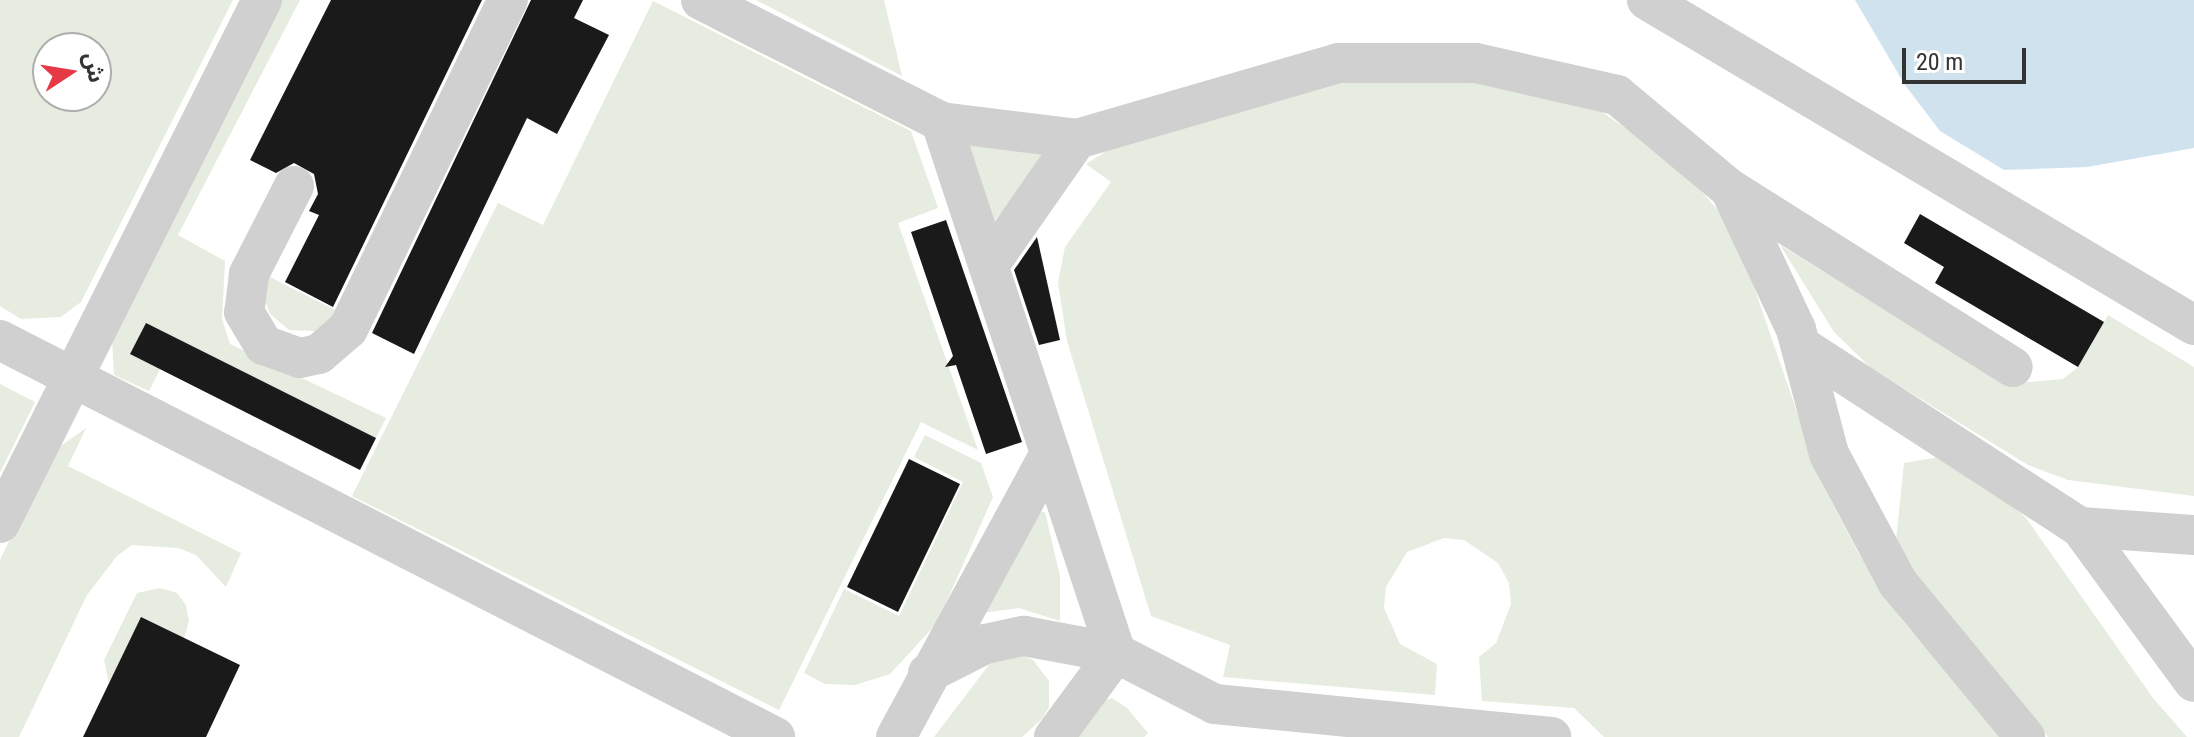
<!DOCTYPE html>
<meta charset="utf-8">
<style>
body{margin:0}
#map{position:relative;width:2194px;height:737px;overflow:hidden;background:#fff;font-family:"Roboto Condensed","Noto Sans Arabic",sans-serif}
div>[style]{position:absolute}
.green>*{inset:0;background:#e6ecdf}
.water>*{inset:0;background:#cfe2ee}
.building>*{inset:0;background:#1a1a1a}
.minor>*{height:40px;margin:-20px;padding:0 20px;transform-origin:20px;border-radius:20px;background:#d0d0d0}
span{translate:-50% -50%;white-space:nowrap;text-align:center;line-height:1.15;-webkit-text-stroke:8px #fff;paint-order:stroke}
.north{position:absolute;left:32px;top:32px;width:80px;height:80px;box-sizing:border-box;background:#fff;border:2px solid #adadad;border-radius:50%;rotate:78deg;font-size:22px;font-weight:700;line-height:32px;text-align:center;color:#333}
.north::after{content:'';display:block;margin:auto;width:28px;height:36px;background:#e63946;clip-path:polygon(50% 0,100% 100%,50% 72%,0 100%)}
.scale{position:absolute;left:1902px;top:48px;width:124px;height:36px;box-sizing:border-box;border:4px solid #333;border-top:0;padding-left:10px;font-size:24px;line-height:28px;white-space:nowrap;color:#333;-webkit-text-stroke:6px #fff;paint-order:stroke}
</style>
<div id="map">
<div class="green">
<div style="clip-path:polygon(evenodd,0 0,233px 0,81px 302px,61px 317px,21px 319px,0 306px,0 0,48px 48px,96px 48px,96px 96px,48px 96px,48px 48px)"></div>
<div style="clip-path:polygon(279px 0,300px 0,178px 235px,225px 261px,222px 319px,230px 344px,386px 418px,376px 438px,146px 324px,130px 354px,160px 369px,149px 391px,114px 375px,111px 323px)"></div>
<div style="clip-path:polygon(756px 0,884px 0,902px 76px)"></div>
<div style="clip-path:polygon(653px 1px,911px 131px,938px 208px,898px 223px,978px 450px,921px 422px,779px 710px,352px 496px,498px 203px,543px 225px)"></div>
<div style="clip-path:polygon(1367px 77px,1455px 77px,1602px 112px,1677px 163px,1722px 215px,1754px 287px,1821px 482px,1859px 554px,1901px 619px,2002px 737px,1604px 737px,1574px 708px,1482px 701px,1479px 657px,1496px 643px,1511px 604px,1509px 583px,1498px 563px,1464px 540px,1444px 538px,1407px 552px,1386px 587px,1384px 608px,1400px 644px,1437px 664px,1435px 695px,1223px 677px,1230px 645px,1151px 616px,1067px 341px,1058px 283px,1065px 247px,1111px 182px,1086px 164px,1113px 147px,1239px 103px)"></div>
<div style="clip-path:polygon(962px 145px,1052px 151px,991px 225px)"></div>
<div style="clip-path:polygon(1780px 245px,1991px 375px,2029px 382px,2063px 379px,2078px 367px,2108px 315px,2194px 367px,2194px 496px,2068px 480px,2028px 465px,1872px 369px,1834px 332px)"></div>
<div style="clip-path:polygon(268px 276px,339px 312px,315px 331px,289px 330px,270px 314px,265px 301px)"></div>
<div style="clip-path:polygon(0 384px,35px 402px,0 473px)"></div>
<div style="clip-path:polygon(86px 428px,68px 466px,241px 553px,226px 587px,196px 555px,178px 548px,132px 545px,117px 556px,87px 595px,19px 737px,0 737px,0 560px,51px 453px)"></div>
<div style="clip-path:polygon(925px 435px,981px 463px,993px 497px,937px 623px,890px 674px,855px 685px,825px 684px,804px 673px,844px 589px,899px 616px,963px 482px,914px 457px)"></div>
<div style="clip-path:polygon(1939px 457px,1987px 483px,2026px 518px,2153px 698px,2187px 737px,2048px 737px,1920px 581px,1896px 541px,1904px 463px)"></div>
<div style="clip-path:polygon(1031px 511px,1045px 512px,1060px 576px,1060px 621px,1019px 608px,981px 613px)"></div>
<div style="clip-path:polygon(160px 588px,177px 593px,186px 605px,189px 621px,184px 638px,109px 684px,104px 660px,137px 593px)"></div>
<div style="clip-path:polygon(1021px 655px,1033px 660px,1049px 681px,1049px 707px,1042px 719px,1022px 737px,934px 737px,995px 657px)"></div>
<div style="clip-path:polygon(1112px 698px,1127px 708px,1148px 733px,1144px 737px,1070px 737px,1092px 704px)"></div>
</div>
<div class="water">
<div style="clip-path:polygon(1855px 0,2194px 0,2194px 148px,2087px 167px,2004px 170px,1940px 131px,1905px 85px)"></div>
</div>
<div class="building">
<div style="clip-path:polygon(331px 0,482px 0,333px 307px,285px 282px,319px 215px,309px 211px,318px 194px,314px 174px,294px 163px,276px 173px,250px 160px)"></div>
<div style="clip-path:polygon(531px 0,583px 0,574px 18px,609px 35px,557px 134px,527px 118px,414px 354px,372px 333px)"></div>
<div style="clip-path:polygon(1920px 214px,2104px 322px,2078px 367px,1935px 283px,1944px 267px,1904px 243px)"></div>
<div style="clip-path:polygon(946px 220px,1022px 442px,986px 454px,956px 365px,945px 367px,953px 356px,911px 232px)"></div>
<div style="clip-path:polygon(1037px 237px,1060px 340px,1039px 345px,1014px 270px)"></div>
<div style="clip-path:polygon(146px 323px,376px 438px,360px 470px,130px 354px)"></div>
<div style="clip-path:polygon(909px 459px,960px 484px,898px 612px,847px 587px)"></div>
<div style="clip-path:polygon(141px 617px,240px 665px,206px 737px,83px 737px)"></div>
</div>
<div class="minor">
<div style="left:701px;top:0;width:269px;rotate:26.9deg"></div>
<div style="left:941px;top:122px;width:137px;rotate:7.1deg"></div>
<div style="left:1077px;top:139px;width:272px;rotate:-16.2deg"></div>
<div style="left:1338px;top:63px;width:138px"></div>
<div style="left:1476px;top:63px;width:145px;rotate:12.8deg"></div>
<div style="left:1617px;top:95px;width:147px;rotate:39.8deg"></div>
<div style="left:1730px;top:189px;width:155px;rotate:64.8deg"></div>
<div style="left:1796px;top:329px;width:129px;rotate:75.2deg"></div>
<div style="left:1829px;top:454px;width:146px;rotate:61.9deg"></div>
<div style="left:1898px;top:583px;width:200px;rotate:50.5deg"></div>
<div style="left:1647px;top:0;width:636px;rotate:30.72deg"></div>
<div style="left:941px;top:122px;width:559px;rotate:71.76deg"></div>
<div style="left:294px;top:186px;width:99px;rotate:117.1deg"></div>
<div style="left:249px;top:274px;width:38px;rotate:97deg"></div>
<div style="left:244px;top:312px;width:39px;rotate:59deg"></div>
<div style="left:264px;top:345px;width:38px;rotate:20deg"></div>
<div style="left:300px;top:358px;width:19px;rotate:-12deg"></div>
<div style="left:319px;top:354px;width:38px;rotate:-41deg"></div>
<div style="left:348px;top:329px;width:366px;rotate:-64.1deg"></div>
<div style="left:1730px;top:189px;width:334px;rotate:32.2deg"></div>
<div style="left:989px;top:265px;width:154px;rotate:-55.1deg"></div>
<div style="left:0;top:340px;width:871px;rotate:27.12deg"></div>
<div style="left:1801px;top:346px;width:333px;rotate:33deg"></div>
<div style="left:2080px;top:527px;width:192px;rotate:53.7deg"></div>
<div style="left:0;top:523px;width:585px;rotate:-63.39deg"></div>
<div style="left:2080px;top:527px;width:114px;rotate:4deg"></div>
<div style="left:928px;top:673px;width:64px;rotate:-27deg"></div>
<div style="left:985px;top:644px;width:40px;rotate:-12deg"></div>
<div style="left:1024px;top:636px;width:94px;rotate:10.5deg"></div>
<div style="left:1116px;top:653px;width:111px;rotate:27.3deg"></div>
<div style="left:1215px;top:704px;width:338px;rotate:5.6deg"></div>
<div style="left:896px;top:737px;width:323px;rotate:-61.5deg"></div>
<div style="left:1054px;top:737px;width:104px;rotate:-53.6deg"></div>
</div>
<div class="north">ش</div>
<div class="scale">20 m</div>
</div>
